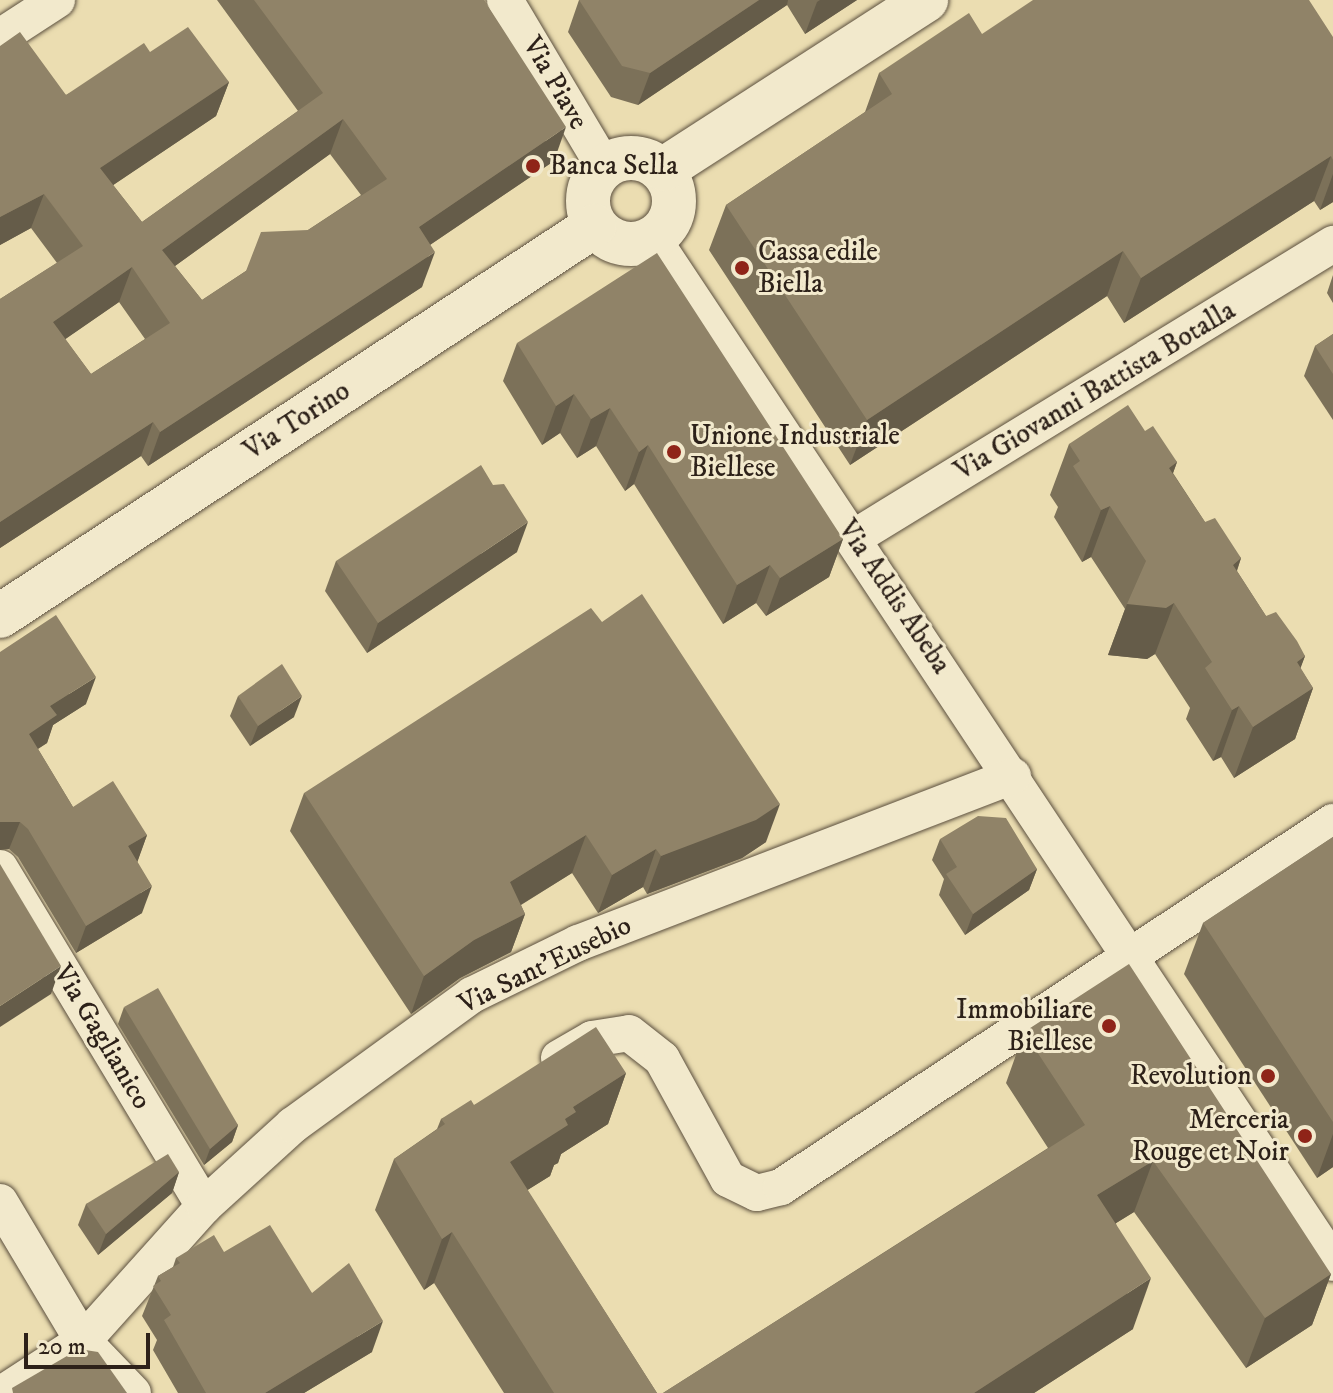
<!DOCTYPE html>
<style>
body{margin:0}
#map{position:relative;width:1333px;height:1393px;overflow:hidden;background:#ebddb1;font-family:"IM FELL DW Pica",serif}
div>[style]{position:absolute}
.roads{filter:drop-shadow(0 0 2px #5c503f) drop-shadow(0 0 2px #5c503f)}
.minor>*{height:36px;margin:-18px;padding:0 18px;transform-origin:18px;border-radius:18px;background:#f2e9cc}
.tertiary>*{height:44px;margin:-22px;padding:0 22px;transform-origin:22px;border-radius:22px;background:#f2e9cc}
.tertiary>.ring{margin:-22px;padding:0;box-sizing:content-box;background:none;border:44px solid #f2e9cc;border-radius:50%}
.wall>*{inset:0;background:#7c7159}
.shaded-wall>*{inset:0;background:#655c49}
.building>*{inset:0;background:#908368}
.dots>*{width:22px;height:22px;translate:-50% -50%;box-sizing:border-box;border:4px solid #f2e9cc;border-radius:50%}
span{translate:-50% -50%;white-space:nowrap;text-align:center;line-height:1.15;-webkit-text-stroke:6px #f2e9cc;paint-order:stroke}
.street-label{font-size:28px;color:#2d2119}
.poi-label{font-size:28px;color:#2d2119}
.left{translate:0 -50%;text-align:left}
.right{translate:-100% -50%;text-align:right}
.scale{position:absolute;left:24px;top:1333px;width:126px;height:36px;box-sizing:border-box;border:4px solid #2d2119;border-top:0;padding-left:10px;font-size:24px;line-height:28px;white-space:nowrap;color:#2d2119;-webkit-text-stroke:6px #f2e9cc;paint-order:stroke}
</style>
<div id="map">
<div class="roads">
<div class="minor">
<div style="left:505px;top:0;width:194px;rotate:59.3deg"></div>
<div style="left:0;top:37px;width:68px;rotate:-33deg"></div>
<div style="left:653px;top:239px;width:1229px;rotate:56.41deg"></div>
<div style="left:855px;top:537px;width:561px;rotate:-31.51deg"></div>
<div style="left:0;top:868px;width:395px;rotate:58.9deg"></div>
<div style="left:559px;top:1058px;width:38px;rotate:-30deg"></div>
<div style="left:592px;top:1039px;width:37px;rotate:-9deg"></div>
<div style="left:629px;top:1033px;width:42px;rotate:38.2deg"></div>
<div style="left:662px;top:1059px;width:137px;rotate:61.2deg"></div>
<div style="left:728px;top:1179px;width:32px;rotate:26deg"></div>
<div style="left:757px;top:1193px;width:25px;rotate:-14deg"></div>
<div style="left:781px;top:1187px;width:662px;rotate:-33.47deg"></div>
<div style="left:0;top:1202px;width:162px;rotate:59.2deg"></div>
<div style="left:83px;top:1341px;width:72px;rotate:46.1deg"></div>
<div style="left:3px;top:1393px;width:95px;rotate:-33deg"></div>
<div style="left:83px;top:1341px;width:181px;rotate:-48.1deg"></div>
<div style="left:204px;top:1206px;width:120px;rotate:-42.3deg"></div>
<div style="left:293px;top:1125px;width:221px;rotate:-36deg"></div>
<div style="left:472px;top:995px;width:118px;rotate:-26.1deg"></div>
<div style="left:578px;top:943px;width:466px;rotate:-21deg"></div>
</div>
<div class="tertiary">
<div class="ring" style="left:588px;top:158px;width:42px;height:42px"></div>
<div style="left:664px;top:169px;width:312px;rotate:-32.8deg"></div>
<div style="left:0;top:616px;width:711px;rotate:-33.29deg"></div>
</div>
</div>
<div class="wall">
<div style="clip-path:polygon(evenodd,217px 0,484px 0,554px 161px,430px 245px,422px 287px,148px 466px,141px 456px,0 548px,0 299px,57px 263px,31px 228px,0 245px,0 46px,66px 95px,150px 52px,229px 82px,216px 116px,113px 185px,142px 222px,298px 111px,217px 0,330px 154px,361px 195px,202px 300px,175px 266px,330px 154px,217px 0,119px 302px,145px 339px,91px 374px,65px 339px,119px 302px)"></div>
<div style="clip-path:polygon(579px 0,857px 0,805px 34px,787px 5px,638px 105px,611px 97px,568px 32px)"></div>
<div style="clip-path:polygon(982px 34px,1333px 37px,1333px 202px,1320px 210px,1314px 201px,1124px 323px,1107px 296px,850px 465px,709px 250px,726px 205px,865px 112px,879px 73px)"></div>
<div style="clip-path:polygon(1333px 275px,1333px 303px,1327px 293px)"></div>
<div style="clip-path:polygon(1333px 334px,1333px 420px,1304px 376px,1315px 346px)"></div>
<div style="clip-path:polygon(517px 343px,843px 539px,829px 577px,766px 616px,756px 603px,723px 624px,634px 484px,625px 491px,596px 446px,577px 458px,560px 433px,542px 445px,503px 381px)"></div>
<div style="clip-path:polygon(1145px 431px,1177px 462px,1173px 473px,1205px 522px,1241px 558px,1237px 571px,1266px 616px,1305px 656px,1300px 668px,1313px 688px,1295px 739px,1234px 778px,1221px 757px,1213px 761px,1186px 719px,1190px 708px,1155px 654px,1147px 659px,1108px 655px,1125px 609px,1091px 557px,1082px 562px,1054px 517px,1058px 507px,1050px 495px,1069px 444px)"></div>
<div style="clip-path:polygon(517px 552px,367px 653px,325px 591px,336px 561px)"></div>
<div style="clip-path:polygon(0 652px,86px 704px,53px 725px,47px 743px,38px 749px,73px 807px,147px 835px,137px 862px,142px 913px,76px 953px,18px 857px,9px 849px)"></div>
<div style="clip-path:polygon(238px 696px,294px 717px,250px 746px,230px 716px)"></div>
<div style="clip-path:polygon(304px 793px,766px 842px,742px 858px,647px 894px,643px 887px,598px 913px,572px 873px,521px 905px,525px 914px,511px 952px,460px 978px,411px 1014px,290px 831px)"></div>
<div style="clip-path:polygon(1333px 837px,1333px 1167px,1317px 1178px,1184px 974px,1203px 923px)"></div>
<div style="clip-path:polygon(940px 839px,1037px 869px,1029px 890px,965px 935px,939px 895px,944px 879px,932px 860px)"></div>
<div style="clip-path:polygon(124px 1007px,238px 1125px,232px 1142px,204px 1165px,118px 1024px)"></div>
<div style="clip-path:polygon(1024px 1032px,1331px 1274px,1312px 1325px,1246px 1368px,1134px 1212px,1116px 1223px,1133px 1329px,1034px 1393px,663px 1393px,1048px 1148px,1006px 1083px)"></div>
<div style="clip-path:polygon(626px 1073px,608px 1124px,561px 1154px,558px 1163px,554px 1165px,550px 1176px,527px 1190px,657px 1393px,504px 1393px,434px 1283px,424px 1290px,375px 1210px,394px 1159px,437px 1129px,441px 1119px,474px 1105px)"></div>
<div style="clip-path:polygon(179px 1172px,172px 1193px,98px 1255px,78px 1225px,86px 1204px)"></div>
<div style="clip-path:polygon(224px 1252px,312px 1293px,372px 1352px,304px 1393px,178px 1393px,153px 1350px,157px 1340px,142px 1316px,158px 1276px,173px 1267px,176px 1258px)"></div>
</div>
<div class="shaded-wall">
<div style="clip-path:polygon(759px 0,788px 0,787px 5px,638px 105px,650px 73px)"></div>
<div style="clip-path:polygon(820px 0,857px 0,805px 34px,817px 2px)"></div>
<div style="clip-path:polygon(229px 82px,216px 116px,88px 202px,100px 168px)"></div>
<div style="clip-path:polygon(343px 119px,330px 154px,150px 284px,162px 250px)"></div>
<div style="clip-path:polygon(566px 127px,554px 161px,406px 261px,419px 227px)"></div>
<div style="clip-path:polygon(1331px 156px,1314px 201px,1124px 323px,1141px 278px)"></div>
<div style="clip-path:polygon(1333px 174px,1333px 202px,1320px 210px)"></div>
<div style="clip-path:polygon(44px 194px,31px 228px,0 245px,0 217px)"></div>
<div style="clip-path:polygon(1123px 251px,1107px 296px,850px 465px,867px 420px)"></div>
<div style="clip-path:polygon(435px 252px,422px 287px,148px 466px,160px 432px)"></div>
<div style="clip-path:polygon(132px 267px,119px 302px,41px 356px,53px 322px)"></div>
<div style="clip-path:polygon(574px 394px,560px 433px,542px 445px,556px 406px)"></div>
<div style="clip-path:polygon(610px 408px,596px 446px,577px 458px,591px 419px)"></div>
<div style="clip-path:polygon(153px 422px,141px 456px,0 548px,0 522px)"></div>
<div style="clip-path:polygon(648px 445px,634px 484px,625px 491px,639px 452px)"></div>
<div style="clip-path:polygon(1177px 462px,1158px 514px,1169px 468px)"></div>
<div style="clip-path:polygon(1110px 506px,1091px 557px,1082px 562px,1101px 510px)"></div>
<div style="clip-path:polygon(528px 522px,517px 552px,367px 653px,378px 623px)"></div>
<div style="clip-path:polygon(843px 539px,829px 577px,766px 616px,780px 578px)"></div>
<div style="clip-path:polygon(1241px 558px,1223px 610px,1233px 565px)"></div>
<div style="clip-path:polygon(770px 565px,756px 603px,723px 624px,737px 585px)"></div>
<div style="clip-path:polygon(1174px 603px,1155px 654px,1147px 659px,1108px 655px,1127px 604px)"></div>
<div style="clip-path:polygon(1305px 656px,1287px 705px,1313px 688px,1295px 739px,1234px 778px,1253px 727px,1297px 662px)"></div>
<div style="clip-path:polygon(96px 677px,86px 704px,53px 725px,47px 743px,18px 761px,29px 734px,50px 706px)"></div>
<div style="clip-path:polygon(302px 696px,294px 717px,250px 746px,258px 726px)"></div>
<div style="clip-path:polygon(1239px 706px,1221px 757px,1213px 761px,1232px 710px)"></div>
<div style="clip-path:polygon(780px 804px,766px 842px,742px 858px,647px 894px,661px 856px)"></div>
<div style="clip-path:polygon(0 822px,20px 822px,9px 849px,0 850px)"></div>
<div style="clip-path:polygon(147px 835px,137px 863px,128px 846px)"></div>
<div style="clip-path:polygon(586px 835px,572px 873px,496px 920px,510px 882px)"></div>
<div style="clip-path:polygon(656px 849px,643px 887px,598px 913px,612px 875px)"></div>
<div style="clip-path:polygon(1037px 869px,1029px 890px,965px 935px,973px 914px)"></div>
<div style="clip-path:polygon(152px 886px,142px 913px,76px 953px,86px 926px)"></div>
<div style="clip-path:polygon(525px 914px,511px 952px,460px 978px,411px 1014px,424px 976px,474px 940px)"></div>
<div style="clip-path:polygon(61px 966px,51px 994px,0 1027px,0 1006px)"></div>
<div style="clip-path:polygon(626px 1073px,608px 1124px,561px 1154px,558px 1163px,554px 1165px,550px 1176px,491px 1213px,510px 1162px,565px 1119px,573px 1107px)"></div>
<div style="clip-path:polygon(238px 1125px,232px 1142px,204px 1165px,210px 1149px)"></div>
<div style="clip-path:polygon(1333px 1134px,1333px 1167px,1317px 1178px)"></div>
<div style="clip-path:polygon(1153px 1161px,1134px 1212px,1079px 1246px,1097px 1195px)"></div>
<div style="clip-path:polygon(179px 1172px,172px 1193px,98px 1255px,106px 1234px)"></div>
<div style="clip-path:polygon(452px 1232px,434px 1283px,424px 1290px,442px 1239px)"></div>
<div style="clip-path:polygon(1331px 1274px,1312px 1325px,1246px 1368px,1265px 1318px)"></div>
<div style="clip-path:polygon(1151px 1278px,1133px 1329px,1034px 1393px,974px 1393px)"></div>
<div style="clip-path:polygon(383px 1321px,372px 1352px,304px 1393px,265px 1393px)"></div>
</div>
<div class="building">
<div style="clip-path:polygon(evenodd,254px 0,484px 0,566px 127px,419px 227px,435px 252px,160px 432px,153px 422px,0 522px,0 299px,83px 246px,44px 194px,0 217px,0 46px,20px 32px,66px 95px,144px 43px,150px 52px,188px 27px,229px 82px,100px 168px,142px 222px,323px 93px,254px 0,343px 119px,387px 179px,308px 230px,261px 232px,246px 271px,202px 300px,162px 250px,343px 119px,254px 0,132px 267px,170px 323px,91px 374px,53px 322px,132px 267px)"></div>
<div style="clip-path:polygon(579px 0,759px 0,650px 73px,622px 66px)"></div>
<div style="clip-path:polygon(1033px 0,1309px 0,1333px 37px,1333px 160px,1331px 156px,1141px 278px,1123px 251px,867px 420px,726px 205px,892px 94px,879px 73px,969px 13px,982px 34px)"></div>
<div style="clip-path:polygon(657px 253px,843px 539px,780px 578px,770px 565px,737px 585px,648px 445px,639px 452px,610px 408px,591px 419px,574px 394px,556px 406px,517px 343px)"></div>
<div style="clip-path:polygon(1333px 334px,1333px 374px,1315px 346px)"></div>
<div style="clip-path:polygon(1128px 405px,1145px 431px,1153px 426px,1177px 462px,1169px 468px,1205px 522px,1215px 518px,1241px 558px,1233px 565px,1266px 616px,1276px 612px,1297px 641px,1305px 656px,1297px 662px,1313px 688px,1253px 727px,1239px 706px,1232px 710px,1205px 668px,1212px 662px,1174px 603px,1166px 608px,1127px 604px,1146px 561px,1110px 506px,1101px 510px,1073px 466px,1080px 461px,1069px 444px)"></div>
<div style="clip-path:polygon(481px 465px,493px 485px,504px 484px,528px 522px,378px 623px,336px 561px)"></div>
<div style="clip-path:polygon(642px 594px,780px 804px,756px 820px,661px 856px,656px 849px,612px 875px,586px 835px,510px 882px,525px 914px,474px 940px,424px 976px,304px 793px,591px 608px,602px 622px)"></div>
<div style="clip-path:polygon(56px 615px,96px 677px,50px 706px,57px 715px,29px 734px,73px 807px,113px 781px,147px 835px,128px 846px,152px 886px,86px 926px,28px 829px,20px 822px,0 822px,0 652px)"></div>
<div style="clip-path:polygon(282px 664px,302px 696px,258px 726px,238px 696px)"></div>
<div style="clip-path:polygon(978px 816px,1006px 818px,1037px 869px,973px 914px,946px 874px,957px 867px,940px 839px)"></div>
<div style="clip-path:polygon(1333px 837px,1333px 1122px,1203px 923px)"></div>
<div style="clip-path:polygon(0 864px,61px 966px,0 1006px)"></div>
<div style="clip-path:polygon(1129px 964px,1331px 1274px,1265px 1318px,1153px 1161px,1097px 1195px,1151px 1278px,974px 1393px,663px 1393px,1085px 1125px,1024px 1032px)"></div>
<div style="clip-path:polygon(158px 988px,238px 1125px,210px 1149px,124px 1007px)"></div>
<div style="clip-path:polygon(596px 1027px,626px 1073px,573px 1107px,576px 1112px,565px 1119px,568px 1125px,510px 1162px,657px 1393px,554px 1393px,452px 1232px,442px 1239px,394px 1159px,445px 1124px,441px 1119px,471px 1100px,474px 1105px)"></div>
<div style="clip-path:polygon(168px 1154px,179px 1172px,106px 1234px,86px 1204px)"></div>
<div style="clip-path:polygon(270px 1225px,312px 1293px,349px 1263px,383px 1321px,265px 1393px,206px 1393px,164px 1320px,171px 1315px,153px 1286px,161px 1281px,158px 1276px,180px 1263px,176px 1258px,214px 1235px,224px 1252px)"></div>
<div style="clip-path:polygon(79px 1349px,98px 1352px,127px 1393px,13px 1393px,12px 1388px)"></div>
</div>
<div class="dots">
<div style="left:533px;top:166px;background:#8f2418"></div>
<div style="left:742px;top:268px;background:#8f2418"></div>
<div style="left:674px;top:452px;background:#8f2418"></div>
<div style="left:1109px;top:1026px;background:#8f2418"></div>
<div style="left:1268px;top:1076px;background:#8f2418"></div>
<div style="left:1305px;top:1136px;background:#8f2418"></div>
</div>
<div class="street-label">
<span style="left:555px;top:83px;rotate:60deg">Via Piave</span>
<span style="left:1095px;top:391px;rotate:-31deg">Via Giovanni Battista Botalla</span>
<span style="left:297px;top:421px;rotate:-33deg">Via Torino</span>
<span style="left:894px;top:597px;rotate:56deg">Via Addis Abeba</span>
<span style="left:545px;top:965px;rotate:-26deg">Via Sant'Eusebio</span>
<span style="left:102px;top:1037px;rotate:59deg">Via Gaglianico</span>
</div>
<div class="poi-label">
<span class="left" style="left:549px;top:166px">Banca Sella</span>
<span class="left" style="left:758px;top:268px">Cassa edile<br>Biella</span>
<span class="left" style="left:690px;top:452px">Unione Industriale<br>Biellese</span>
<span class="right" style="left:1093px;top:1026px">Immobiliare<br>Biellese</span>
<span class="right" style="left:1252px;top:1076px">Revolution</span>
<span class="right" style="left:1289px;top:1136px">Merceria<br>Rouge et Noir</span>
</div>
<div class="scale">20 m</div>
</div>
